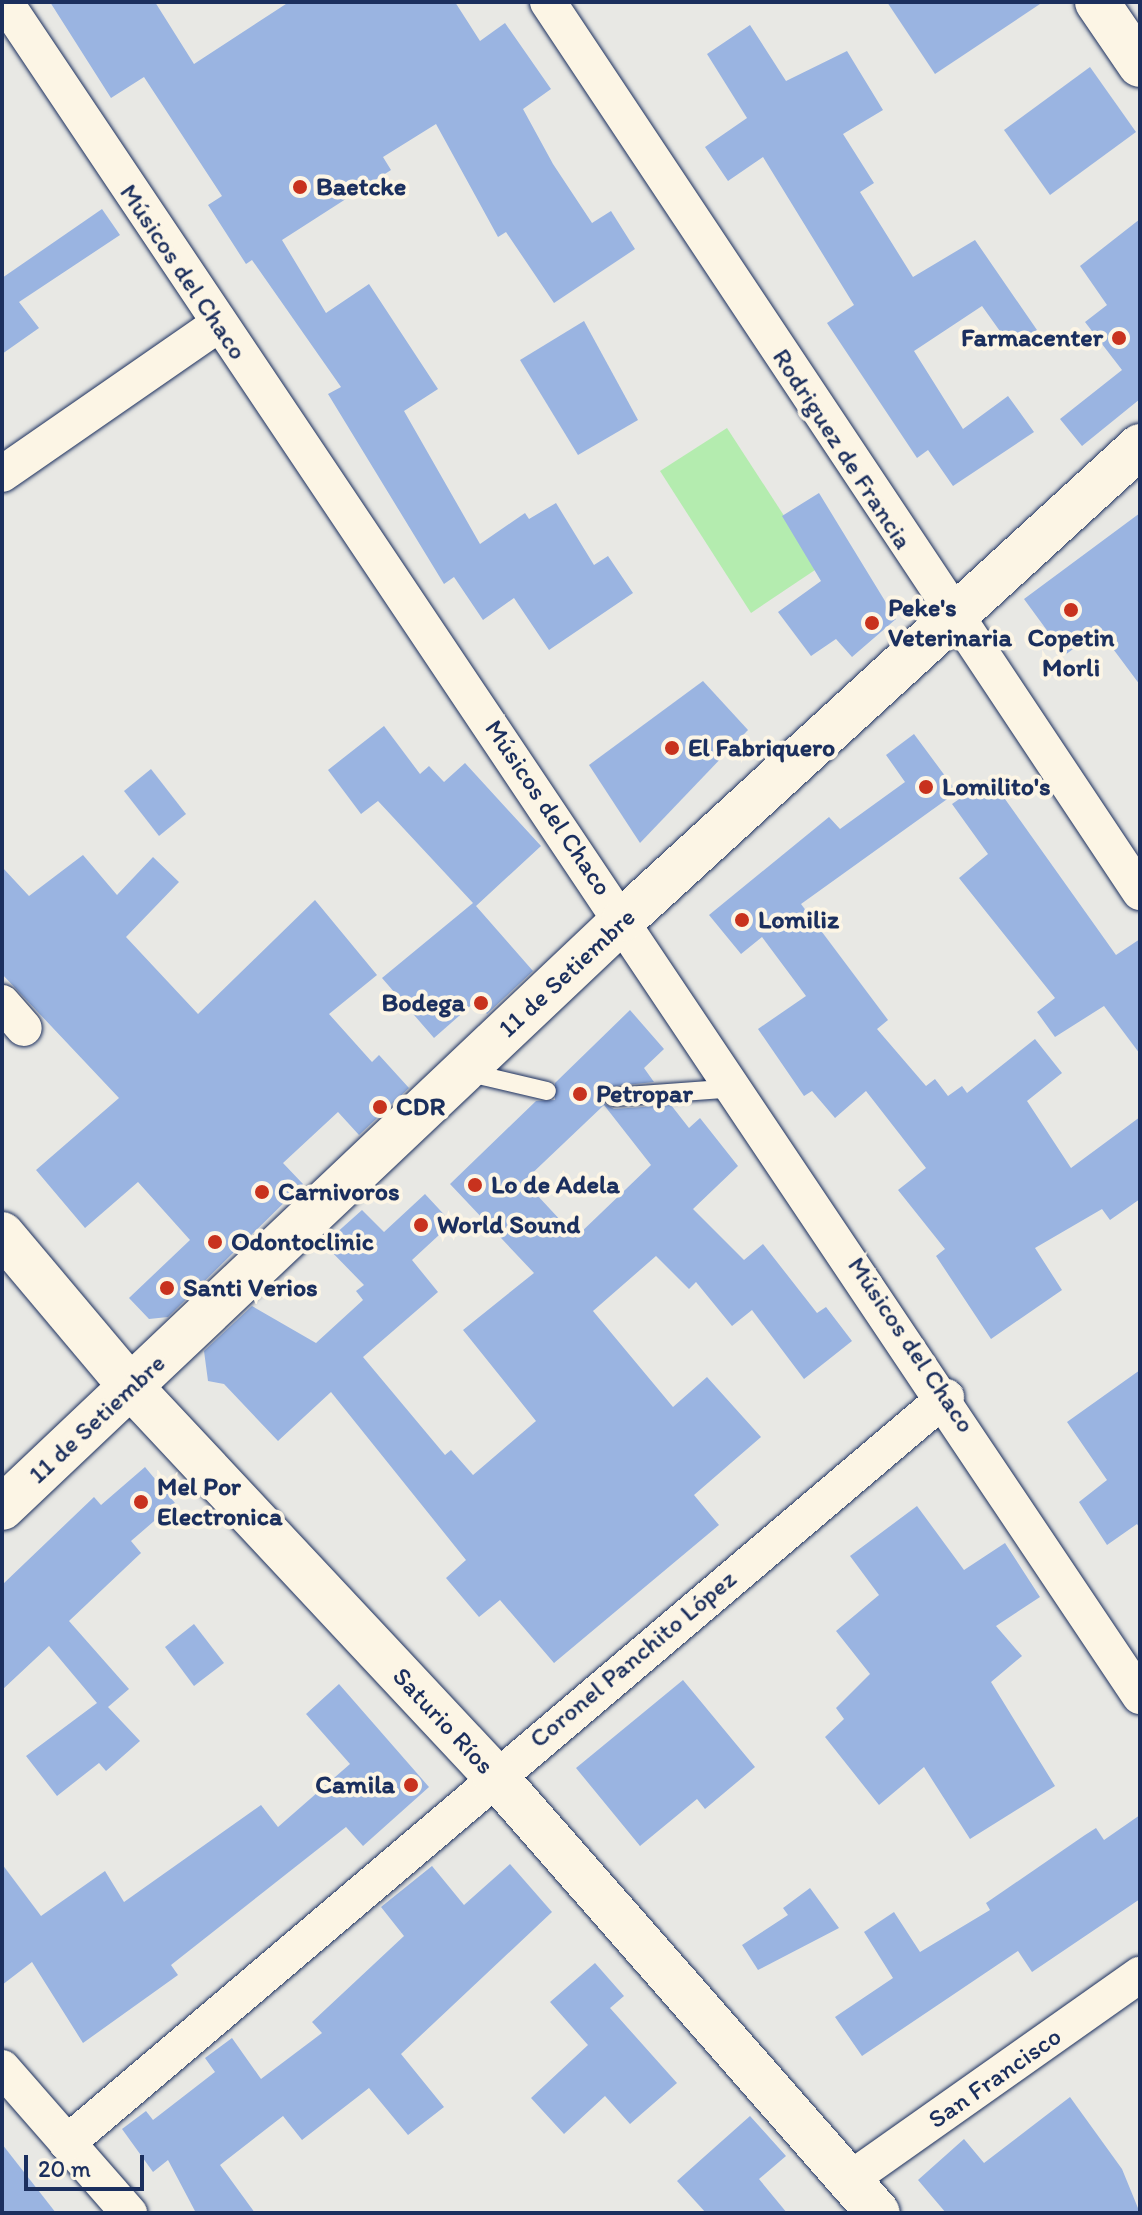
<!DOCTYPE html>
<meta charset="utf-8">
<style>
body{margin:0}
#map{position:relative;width:1142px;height:2215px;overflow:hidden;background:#e8e8e4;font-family:Itim,sans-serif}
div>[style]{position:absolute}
.green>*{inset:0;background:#b4ecaf}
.building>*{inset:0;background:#9ab4e1}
.roads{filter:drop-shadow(0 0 2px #1b2f5e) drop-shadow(0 0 2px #1b2f5e)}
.lane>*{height:18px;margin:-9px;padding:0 9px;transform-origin:9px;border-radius:9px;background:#fcf5e5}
.street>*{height:36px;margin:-18px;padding:0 18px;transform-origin:18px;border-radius:18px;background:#fcf5e5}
.secondary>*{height:44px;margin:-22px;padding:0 22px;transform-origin:22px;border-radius:22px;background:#fcf5e5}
.dots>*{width:22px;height:22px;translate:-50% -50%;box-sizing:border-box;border:4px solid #fcf5e5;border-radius:50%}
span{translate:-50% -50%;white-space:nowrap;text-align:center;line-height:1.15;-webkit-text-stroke:8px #fcf5e5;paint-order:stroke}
.poi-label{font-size:26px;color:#1b2f5e;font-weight:700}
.left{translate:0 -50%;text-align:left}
.right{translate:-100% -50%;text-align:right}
.street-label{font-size:26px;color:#1b2f5e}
.frame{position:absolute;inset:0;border:4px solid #1b2f5e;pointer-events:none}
.scale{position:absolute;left:24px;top:2155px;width:120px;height:36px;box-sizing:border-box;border:4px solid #1b2f5e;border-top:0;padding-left:10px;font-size:24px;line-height:28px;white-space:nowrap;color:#1b2f5e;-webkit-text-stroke:6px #fcf5e5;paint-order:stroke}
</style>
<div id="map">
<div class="green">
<div style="clip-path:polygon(727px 428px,818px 568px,751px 613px,660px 471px)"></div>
</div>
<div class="building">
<div style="clip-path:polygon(50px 2px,155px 2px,194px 64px,289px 2px,455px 2px,480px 41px,505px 23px,551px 89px,523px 109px,553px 164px,592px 223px,611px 211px,635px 249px,554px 303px,506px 232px,498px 237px,436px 124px,383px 157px,391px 170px,282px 240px,326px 313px,369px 284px,438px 389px,404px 411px,480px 544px,525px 513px,529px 519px,556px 503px,594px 565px,608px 556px,633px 593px,549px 650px,514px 598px,483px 620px,454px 577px,444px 584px,328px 394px,341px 387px,252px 260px,246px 264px,208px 205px,222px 196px,144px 77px,111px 98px)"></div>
<div style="clip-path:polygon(887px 2px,1043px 2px,935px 74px)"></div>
<div style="clip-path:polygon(750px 25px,786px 81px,847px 51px,883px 110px,843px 134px,874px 183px,860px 192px,913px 277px,975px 240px,1037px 330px,1012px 348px,982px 306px,914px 351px,963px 429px,1008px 396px,1034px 432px,953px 486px,928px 450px,917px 458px,827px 323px,854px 305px,763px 157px,728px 181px,705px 147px,747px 118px,707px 54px)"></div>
<div style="clip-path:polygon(1090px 67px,1136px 132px,1050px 195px,1004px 130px)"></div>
<div style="clip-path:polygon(102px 209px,120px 235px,19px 302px,39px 328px,2px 354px,2px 278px)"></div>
<div style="clip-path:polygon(1140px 219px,1140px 399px,1082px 446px,1060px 419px,1122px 370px,1085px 322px,1107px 305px,1080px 266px)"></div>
<div style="clip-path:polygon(584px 321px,638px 420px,578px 455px,520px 360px)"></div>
<div style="clip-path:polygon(819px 493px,896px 619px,852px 657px,836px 639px,811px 656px,778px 612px,821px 581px,782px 516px)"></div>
<div style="clip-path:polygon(1140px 513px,1140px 685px,1099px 630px,1065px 655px,1024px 599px)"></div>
<div style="clip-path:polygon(703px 681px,748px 730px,640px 843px,589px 765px)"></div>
<div style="clip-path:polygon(384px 726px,420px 774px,429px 766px,444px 782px,465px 763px,541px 846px,476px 906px,533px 971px,487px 1014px,476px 1001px,434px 1038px,382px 978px,473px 903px,378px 801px,361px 814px,328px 770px)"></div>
<div style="clip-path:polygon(914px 734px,957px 792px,801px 904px,888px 1020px,877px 1029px,926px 1086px,935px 1079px,948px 1096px,962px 1086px,967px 1093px,1035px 1039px,1062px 1073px,1027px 1101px,1071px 1168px,1140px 1117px,1140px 1199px,1110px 1220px,1102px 1209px,1035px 1248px,1062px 1290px,991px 1339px,936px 1256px,945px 1249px,898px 1190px,926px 1168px,866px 1091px,835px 1118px,812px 1091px,804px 1096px,758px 1029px,806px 996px,762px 937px,741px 954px,709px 915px,829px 817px,840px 829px,905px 782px,886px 755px)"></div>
<div style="clip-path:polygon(151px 769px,186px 814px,159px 836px,124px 791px)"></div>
<div style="clip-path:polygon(990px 778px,1116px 955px,1140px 939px,1140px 1054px,1104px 1006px,1055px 1037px,1037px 1012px,1055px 998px,959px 878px,988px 854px,952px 804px)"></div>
<div style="clip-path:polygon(83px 855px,117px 895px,153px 857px,179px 882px,126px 937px,198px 1014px,315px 900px,377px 975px,329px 1014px,372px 1062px,379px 1055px,409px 1088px,359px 1135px,338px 1112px,283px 1163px,303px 1184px,168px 1317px,149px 1319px,129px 1298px,190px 1240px,138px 1182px,85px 1228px,36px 1170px,119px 1098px,2px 974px,2px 867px,29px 896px)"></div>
<div style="clip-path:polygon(evenodd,630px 1010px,664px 1049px,644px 1068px,654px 1082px,607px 1087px,603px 1103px,614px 1109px,671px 1105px,689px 1128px,700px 1118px,738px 1166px,693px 1209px,744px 1260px,763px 1244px,817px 1313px,826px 1307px,852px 1341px,804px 1379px,752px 1310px,732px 1326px,696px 1282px,689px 1289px,656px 1256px,593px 1311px,673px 1407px,707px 1377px,761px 1437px,694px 1495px,719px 1525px,554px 1663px,500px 1600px,479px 1617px,446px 1578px,466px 1560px,331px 1392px,278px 1441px,224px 1384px,208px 1381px,204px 1351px,252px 1306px,316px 1343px,363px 1300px,356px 1291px,364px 1285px,324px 1244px,362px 1210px,384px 1232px,425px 1194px,452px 1223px,412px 1260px,438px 1292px,363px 1357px,445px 1455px,451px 1450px,473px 1475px,536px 1421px,463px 1330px,534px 1273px,450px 1184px,536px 1101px,555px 1100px,555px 1083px,630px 1010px,604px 1105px,651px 1165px,576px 1237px,524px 1181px,604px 1105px)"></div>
<div style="clip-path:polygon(1140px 1370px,1140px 1529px,1137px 1524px,1107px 1545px,1079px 1502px,1107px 1480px,1067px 1422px)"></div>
<div style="clip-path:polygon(145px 1467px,175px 1503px,131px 1541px,141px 1553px,69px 1621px,129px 1689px,108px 1707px,140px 1741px,106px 1771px,99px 1763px,57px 1796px,26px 1756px,97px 1703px,49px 1646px,2px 1690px,2px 1585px,94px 1497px,101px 1505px)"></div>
<div style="clip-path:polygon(917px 1506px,964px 1570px,1005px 1543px,1040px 1597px,996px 1626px,1022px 1656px,991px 1682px,1055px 1786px,970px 1839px,924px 1767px,879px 1805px,825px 1737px,844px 1719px,836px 1708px,870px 1674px,836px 1631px,879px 1595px,850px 1556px)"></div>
<div style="clip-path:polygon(194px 1624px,224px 1663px,194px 1686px,165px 1647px)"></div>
<div style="clip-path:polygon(683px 1680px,755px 1767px,705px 1809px,697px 1799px,640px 1846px,576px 1768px)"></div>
<div style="clip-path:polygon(339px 1684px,429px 1787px,363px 1846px,346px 1827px,171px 1965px,178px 1975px,83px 2043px,32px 1962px,2px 1985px,2px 1864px,41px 1916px,105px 1871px,124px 1902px,261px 1805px,278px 1827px,350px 1764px,306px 1714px)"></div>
<div style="clip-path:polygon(1140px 1815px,1140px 1899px,1032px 1972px,1018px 1951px,862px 2056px,835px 2017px,893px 1978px,864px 1932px,894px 1912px,920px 1952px,990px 1910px,986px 1903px,1085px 1835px,1096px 1828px,1104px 1840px)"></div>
<div style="clip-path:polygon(510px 1864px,552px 1912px,401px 2054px,444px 2107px,408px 2135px,369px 2088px,302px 2140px,283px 2116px,220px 2165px,255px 2213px,196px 2213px,168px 2160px,153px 2172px,122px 2129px,146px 2111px,153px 2120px,215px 2072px,205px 2058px,232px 2038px,261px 2079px,322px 2033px,312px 2022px,404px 1936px,381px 1907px,432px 1866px,464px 1905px)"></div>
<div style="clip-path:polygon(810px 1888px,839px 1928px,758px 1970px,742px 1945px,788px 1915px,783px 1908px)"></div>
<div style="clip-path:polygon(595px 1963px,624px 1996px,610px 2008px,677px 2083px,630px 2124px,605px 2096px,564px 2134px,531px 2098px,588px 2045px,550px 2002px)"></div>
<div style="clip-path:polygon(1070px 2097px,1122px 2169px,1140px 2213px,946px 2213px,918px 2180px,964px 2139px,984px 2163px)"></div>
<div style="clip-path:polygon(750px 2116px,786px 2156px,759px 2179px,787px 2213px,706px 2213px,677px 2181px)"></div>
<div style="clip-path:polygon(2px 2144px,56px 2213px,2px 2213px)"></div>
</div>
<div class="roads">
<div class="lane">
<div style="left:466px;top:1072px;width:83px;rotate:13.2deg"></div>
<div style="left:613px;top:1097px;width:124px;rotate:-4.2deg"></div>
</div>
<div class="street">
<div style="left:5px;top:2px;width:2039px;rotate:56.18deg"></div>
<div style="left:548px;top:2px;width:1069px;rotate:56.37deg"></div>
<div style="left:2px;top:474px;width:262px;rotate:-34.7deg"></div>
<div style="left:2px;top:1003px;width:33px;rotate:49deg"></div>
<div style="left:2px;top:2068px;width:193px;rotate:48.8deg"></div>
<div style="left:67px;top:2143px;width:1153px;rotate:-40.32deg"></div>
<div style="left:849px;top:2180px;width:356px;rotate:-35.2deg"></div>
</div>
<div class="secondary">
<div style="left:1097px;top:2px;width:76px;rotate:55.7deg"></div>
<div style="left:2px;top:1234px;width:200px;rotate:49.9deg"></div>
<div style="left:131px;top:1387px;width:531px;rotate:46.91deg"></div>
<div style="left:494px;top:1775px;width:582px;rotate:48.76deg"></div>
<div style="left:2px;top:1508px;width:857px;rotate:-43.44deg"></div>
<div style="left:624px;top:919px;width:700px;rotate:-42.51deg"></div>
</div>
</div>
<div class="dots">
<div style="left:300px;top:187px;background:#c8321e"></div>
<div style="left:1119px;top:338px;background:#c8321e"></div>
<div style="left:1071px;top:610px;background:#c8321e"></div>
<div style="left:872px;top:623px;background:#c8321e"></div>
<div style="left:672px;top:748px;background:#c8321e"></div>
<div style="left:926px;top:787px;background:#c8321e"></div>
<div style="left:742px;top:920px;background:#c8321e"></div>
<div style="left:481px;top:1003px;background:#c8321e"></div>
<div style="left:580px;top:1094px;background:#c8321e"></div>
<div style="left:380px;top:1107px;background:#c8321e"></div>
<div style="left:475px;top:1185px;background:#c8321e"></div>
<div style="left:262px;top:1192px;background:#c8321e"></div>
<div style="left:421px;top:1225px;background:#c8321e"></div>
<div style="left:215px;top:1242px;background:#c8321e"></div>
<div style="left:167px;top:1288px;background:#c8321e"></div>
<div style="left:141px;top:1502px;background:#c8321e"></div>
<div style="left:411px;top:1785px;background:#c8321e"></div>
</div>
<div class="poi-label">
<span class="left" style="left:316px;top:187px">Baetcke</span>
<span class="right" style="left:1103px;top:338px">Farmacenter</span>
<span class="left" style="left:888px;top:623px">Peke's<br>Veterinaria</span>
<span style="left:1071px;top:653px">Copetin<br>Morli</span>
<span class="left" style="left:688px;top:748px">El Fabriquero</span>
<span class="left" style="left:942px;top:787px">Lomilito's</span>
<span class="left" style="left:758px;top:920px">Lomiliz</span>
<span class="right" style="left:465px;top:1003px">Bodega</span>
<span class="left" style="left:596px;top:1094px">Petropar</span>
<span class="left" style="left:396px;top:1107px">CDR</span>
<span class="left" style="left:491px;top:1185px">Lo de Adela</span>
<span class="left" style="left:278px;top:1192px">Carnivoros</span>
<span class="left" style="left:437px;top:1225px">World Sound</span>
<span class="left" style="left:231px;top:1242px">Odontoclinic</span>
<span class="left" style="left:183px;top:1288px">Santi Verios</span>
<span class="left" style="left:157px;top:1502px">Mel Por<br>Electronica</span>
<span class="right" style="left:395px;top:1785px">Camila</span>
</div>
<div class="street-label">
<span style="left:183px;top:272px;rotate:56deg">Músicos del Chaco</span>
<span style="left:842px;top:449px;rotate:57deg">Rodriguez de Francia</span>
<span style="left:548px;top:808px;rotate:56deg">Músicos del Chaco</span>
<span style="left:567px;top:973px;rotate:-43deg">11 de Setiembre</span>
<span style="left:911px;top:1345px;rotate:56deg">Músicos del Chaco</span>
<span style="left:97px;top:1419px;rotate:-43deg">11 de Setiembre</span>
<span style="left:633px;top:1659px;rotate:-40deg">Coronel Panchito López</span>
<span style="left:443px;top:1721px;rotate:47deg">Saturio Ríos</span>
<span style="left:995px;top:2078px;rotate:-35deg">San Francisco</span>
</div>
<div class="frame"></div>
<div class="scale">20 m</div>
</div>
